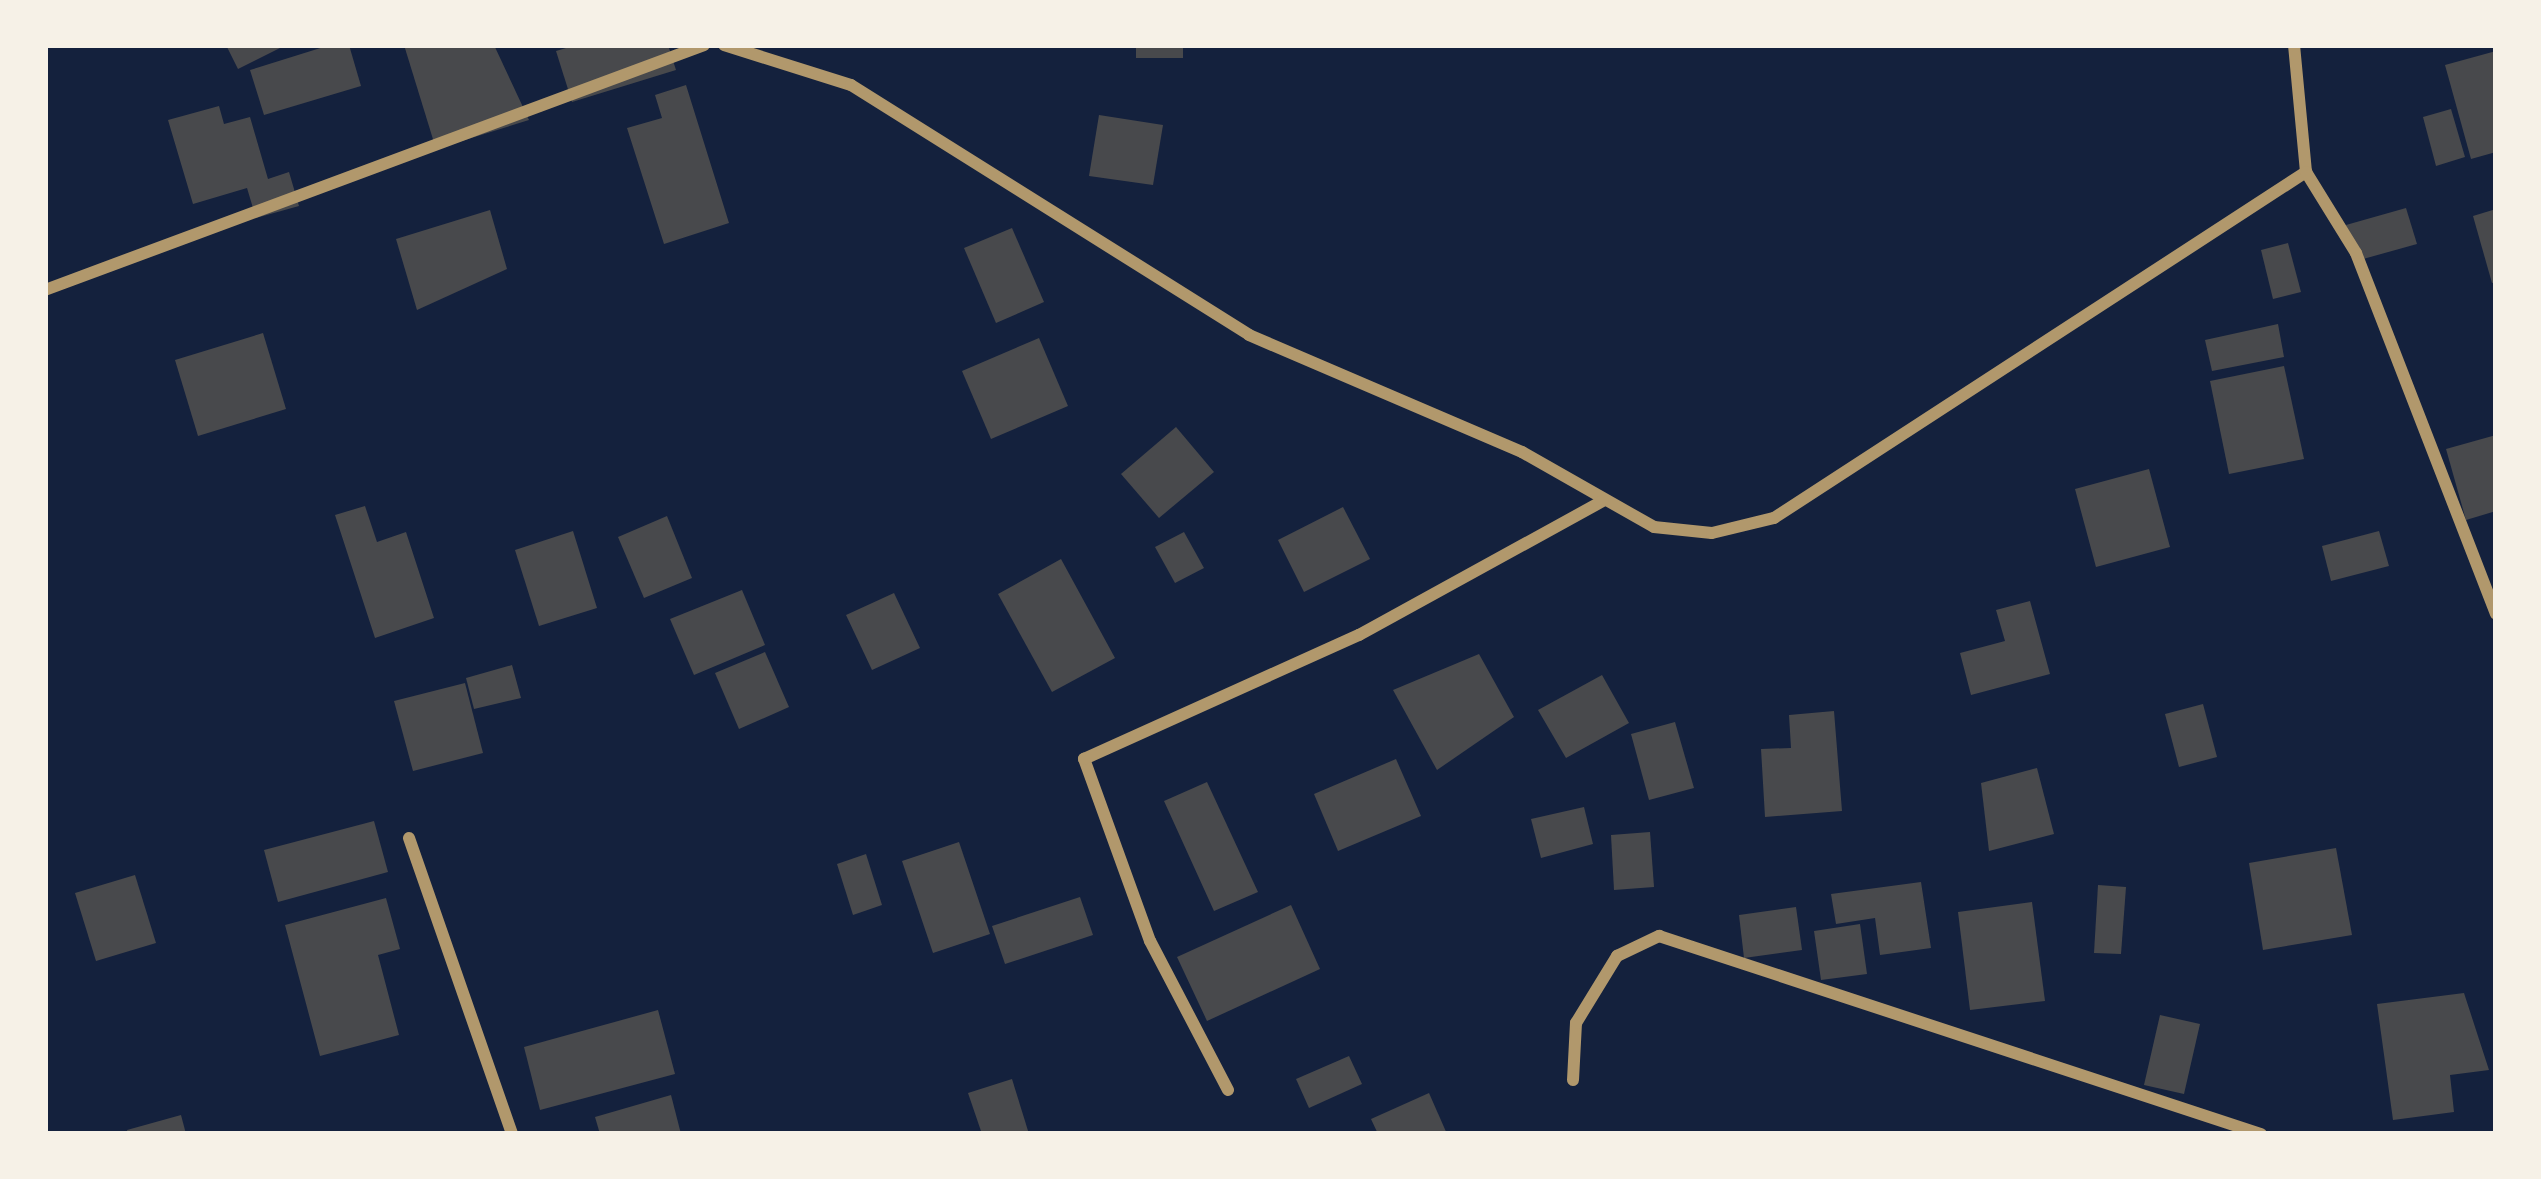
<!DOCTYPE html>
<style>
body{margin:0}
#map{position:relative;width:2541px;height:1179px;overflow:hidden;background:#14213d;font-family:"Space Grotesk",sans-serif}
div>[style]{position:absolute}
.building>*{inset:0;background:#48494c}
.minor>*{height:12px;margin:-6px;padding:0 6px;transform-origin:6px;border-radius:6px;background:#b1986c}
span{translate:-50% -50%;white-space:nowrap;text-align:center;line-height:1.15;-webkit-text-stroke:10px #f6f1e7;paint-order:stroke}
.frame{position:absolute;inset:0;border:48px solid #f6f1e7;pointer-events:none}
</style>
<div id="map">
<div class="building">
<div style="clip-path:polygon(226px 45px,279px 45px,280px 48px,238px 69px)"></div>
<div style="clip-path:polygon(330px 45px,349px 45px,361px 86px,264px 115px,250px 70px)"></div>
<div style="clip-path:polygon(404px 45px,494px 45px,529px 120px,436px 149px)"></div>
<div style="clip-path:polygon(576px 45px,668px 45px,676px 70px,572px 102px,556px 51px)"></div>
<div style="clip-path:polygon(1136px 45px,1183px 45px,1183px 58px,1136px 58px)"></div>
<div style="clip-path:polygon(2496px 51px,2496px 152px,2471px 159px,2445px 65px)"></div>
<div style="clip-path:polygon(686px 85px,729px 223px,664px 244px,627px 128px,662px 118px,655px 95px)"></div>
<div style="clip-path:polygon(219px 106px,224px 124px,250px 117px,268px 179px,289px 172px,299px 206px,256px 218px,247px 188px,193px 204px,168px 120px)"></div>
<div style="clip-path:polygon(2451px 109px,2465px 157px,2436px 166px,2423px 117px)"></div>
<div style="clip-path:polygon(1099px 115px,1163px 125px,1153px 185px,1089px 176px)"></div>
<div style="clip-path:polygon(2406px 208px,2417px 244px,2356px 261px,2346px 225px)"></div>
<div style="clip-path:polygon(2496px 209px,2496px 282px,2492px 283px,2473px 216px)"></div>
<div style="clip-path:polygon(490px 210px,507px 269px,417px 310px,396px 239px)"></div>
<div style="clip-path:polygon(1012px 228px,1044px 302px,996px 323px,964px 248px)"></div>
<div style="clip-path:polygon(2288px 243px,2301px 292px,2273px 299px,2261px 250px)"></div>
<div style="clip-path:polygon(2278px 324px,2284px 357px,2212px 371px,2205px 340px)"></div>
<div style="clip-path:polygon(263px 333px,286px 409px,198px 436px,175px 360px)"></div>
<div style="clip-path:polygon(1039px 338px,1068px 406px,991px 439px,962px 371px)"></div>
<div style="clip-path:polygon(2284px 366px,2304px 459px,2229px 474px,2210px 381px)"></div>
<div style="clip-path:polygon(1176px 427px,1214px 472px,1159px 518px,1121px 474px)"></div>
<div style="clip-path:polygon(2496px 435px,2496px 511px,2466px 520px,2446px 449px)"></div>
<div style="clip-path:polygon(2149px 469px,2170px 547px,2096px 567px,2075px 489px)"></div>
<div style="clip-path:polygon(365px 506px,377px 542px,406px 532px,434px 618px,375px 638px,335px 515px)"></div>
<div style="clip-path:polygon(1343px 507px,1370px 559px,1304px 592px,1278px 540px)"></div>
<div style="clip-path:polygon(667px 516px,692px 578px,644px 598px,618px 537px)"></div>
<div style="clip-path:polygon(573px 531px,597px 608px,539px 626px,515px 550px)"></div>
<div style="clip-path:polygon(2379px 531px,2389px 566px,2331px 581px,2322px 546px)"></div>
<div style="clip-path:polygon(1184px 532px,1204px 568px,1175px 583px,1155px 547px)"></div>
<div style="clip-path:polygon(1061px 559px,1115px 658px,1052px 692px,998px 594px)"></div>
<div style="clip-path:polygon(742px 590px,765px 645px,694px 675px,670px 619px)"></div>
<div style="clip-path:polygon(894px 593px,920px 648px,872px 670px,846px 615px)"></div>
<div style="clip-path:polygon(2030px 601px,2050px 674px,1971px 695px,1960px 653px,2005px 641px,1996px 610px)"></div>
<div style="clip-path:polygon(765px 652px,789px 707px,739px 729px,715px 673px)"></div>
<div style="clip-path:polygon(1479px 654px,1514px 717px,1437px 770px,1393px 690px)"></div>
<div style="clip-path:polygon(512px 665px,521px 698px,474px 709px,466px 678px)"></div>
<div style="clip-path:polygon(1602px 675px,1629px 723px,1566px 758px,1538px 710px)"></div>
<div style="clip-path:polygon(465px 683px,483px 753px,413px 771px,394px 701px)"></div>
<div style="clip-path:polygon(2203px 704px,2217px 757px,2179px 767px,2165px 714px)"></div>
<div style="clip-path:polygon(1834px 711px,1842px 811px,1765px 817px,1761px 749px,1791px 748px,1789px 715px)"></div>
<div style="clip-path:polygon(1675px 722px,1694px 788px,1649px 800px,1631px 734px)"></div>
<div style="clip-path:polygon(1396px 759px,1421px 816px,1338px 851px,1314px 794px)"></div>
<div style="clip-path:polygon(2037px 768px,2054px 834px,1989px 851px,1981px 783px)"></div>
<div style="clip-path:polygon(1207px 782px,1258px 892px,1214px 911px,1164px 801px)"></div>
<div style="clip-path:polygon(1584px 807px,1593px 844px,1541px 858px,1531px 819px)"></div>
<div style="clip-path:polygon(374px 821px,388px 872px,278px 902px,264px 850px)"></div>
<div style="clip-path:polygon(1650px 832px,1654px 887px,1614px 890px,1611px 835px)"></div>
<div style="clip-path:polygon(959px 842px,990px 934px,933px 953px,902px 861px)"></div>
<div style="clip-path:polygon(2336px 848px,2352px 935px,2263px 950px,2249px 863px)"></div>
<div style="clip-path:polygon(866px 854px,882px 905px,853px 915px,837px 864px)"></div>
<div style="clip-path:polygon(135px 875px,156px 943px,96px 961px,75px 893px)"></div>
<div style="clip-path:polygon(1921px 882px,1931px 948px,1880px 955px,1875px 918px,1836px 924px,1831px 894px)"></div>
<div style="clip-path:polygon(2098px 885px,2126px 887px,2121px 954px,2094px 953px)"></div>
<div style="clip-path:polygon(1080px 897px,1093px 935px,1005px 964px,992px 926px)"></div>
<div style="clip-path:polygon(386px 898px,400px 949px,378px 955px,399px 1035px,320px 1056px,285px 925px)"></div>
<div style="clip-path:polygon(2032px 902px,2045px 1001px,1970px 1010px,1958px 912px)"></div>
<div style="clip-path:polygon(1291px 905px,1320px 969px,1207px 1021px,1177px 957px)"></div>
<div style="clip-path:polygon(1796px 907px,1802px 950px,1744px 958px,1739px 915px)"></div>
<div style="clip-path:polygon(1860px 924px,1867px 974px,1821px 980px,1814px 931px)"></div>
<div style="clip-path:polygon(2464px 993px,2489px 1070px,2450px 1075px,2454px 1112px,2393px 1120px,2377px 1004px)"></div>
<div style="clip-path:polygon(658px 1010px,675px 1074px,540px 1110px,524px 1047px)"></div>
<div style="clip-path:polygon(2160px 1015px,2200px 1024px,2184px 1094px,2144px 1085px)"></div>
<div style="clip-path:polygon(1349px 1056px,1362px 1084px,1309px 1108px,1296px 1079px)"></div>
<div style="clip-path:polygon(1012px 1079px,1029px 1134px,982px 1134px,968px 1093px)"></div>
<div style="clip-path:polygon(1429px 1093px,1447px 1134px,1378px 1134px,1371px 1119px)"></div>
<div style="clip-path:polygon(671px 1095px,681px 1134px,600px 1134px,595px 1117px)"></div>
<div style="clip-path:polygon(181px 1115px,186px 1134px,128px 1134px,127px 1130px)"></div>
</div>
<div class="minor">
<div style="left:724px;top:45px;width:133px;rotate:17.5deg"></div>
<div style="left:851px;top:85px;width:470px;rotate:32.1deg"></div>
<div style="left:1249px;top:335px;width:297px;rotate:23.2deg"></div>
<div style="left:1522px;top:452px;width:152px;rotate:29.6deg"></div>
<div style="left:1654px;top:527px;width:58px;rotate:5.9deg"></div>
<div style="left:1712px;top:533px;width:64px;rotate:-13.6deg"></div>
<div style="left:1774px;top:518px;width:635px;rotate:-33.04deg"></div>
<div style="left:2294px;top:45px;width:128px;rotate:84.6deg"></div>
<div style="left:2306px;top:172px;width:95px;rotate:58.3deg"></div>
<div style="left:2356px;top:253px;width:387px;rotate:68.8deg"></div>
<div style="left:45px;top:290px;width:703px;rotate:-20.39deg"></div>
<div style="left:409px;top:838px;width:313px;rotate:70.8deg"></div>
<div style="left:1573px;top:1080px;width:57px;rotate:-87deg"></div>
<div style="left:1576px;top:1023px;width:79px;rotate:-58.5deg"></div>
<div style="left:1617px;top:956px;width:47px;rotate:-25.5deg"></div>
<div style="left:1659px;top:936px;width:634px;rotate:18.21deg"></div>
<div style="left:1228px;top:1090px;width:168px;rotate:-117.6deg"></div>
<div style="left:1150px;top:941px;width:194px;rotate:-109.9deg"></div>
<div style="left:1084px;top:759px;width:302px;rotate:-24.3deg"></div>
<div style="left:1359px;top:635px;width:278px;rotate:-28.8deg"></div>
</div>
<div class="frame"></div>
</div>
